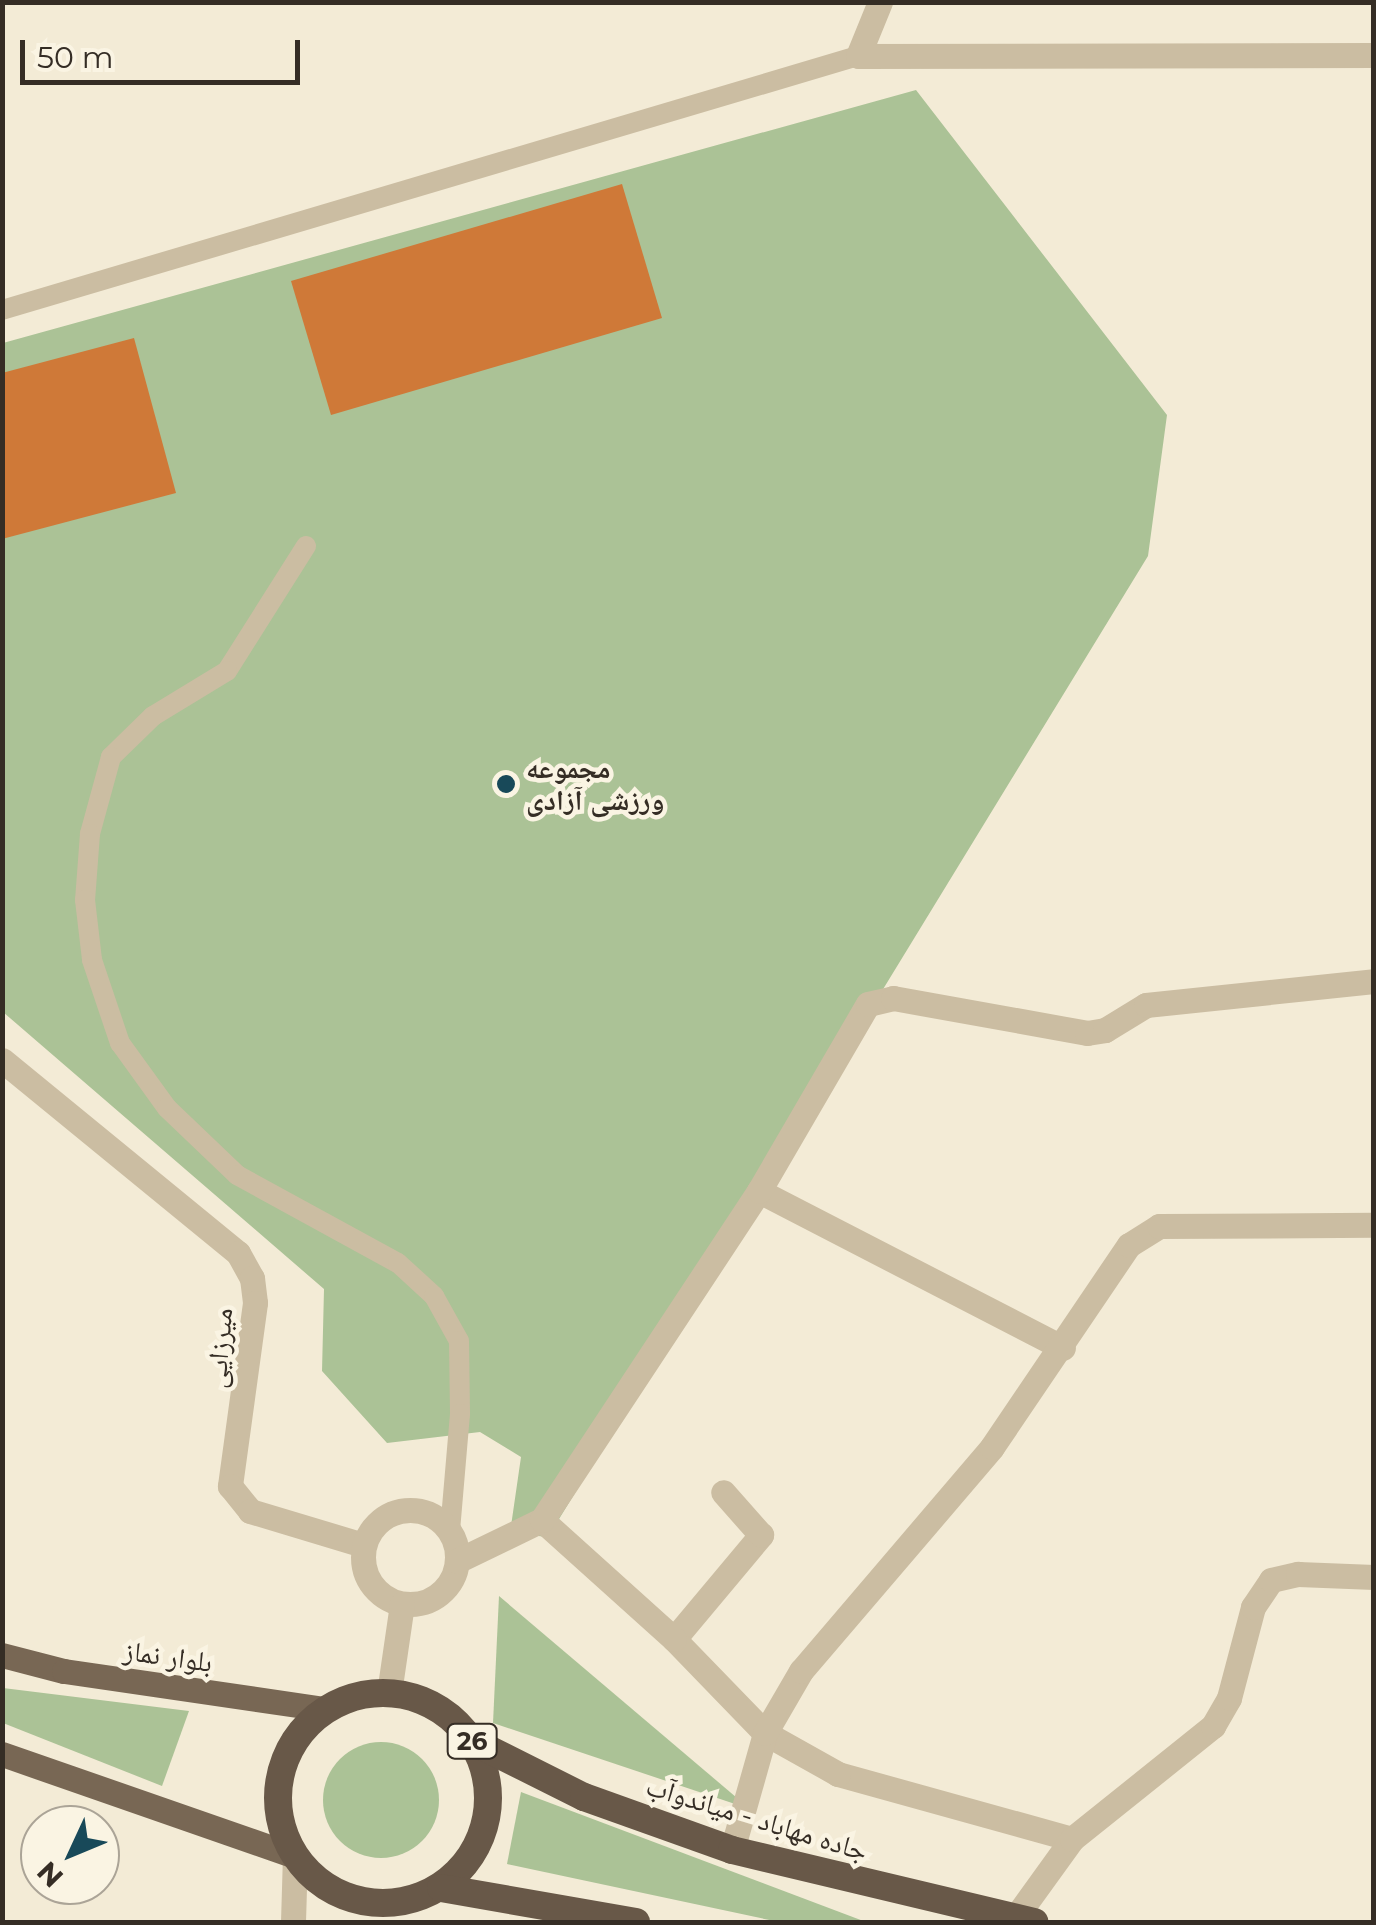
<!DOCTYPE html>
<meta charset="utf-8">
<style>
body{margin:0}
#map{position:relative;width:1376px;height:1925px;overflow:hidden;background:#f3ebd6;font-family:Montserrat,"Noto Naskh Arabic",sans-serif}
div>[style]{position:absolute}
.green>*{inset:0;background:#abc296}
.round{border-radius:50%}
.building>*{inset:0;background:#cf7938}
.service>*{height:20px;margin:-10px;padding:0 10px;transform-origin:10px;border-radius:10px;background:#cbbda2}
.minor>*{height:25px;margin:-12.5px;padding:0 12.5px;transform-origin:12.5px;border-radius:12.5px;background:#cbbda2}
.minor>.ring{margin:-12.5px;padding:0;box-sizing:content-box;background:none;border:25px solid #cbbda2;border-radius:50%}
.primary>*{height:25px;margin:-12.5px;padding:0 12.5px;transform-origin:12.5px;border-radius:12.5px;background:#786754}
.trunk>*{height:28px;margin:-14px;padding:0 14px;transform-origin:14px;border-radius:14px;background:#685848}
.trunk>.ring{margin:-14px;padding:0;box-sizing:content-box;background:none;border:28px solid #685848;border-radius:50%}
.dots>*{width:28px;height:28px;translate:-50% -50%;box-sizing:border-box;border:5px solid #faf4e3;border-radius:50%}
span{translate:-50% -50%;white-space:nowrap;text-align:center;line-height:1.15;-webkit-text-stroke:9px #faf4e3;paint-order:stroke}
.shield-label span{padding:2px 8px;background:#faf4e3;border:2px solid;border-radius:8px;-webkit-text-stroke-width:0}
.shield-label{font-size:25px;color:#352d25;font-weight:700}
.poi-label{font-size:28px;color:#352d25;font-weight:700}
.left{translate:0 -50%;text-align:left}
.street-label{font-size:28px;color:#352d25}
.frame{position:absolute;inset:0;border:5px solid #352d25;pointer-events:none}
.north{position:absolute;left:20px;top:1805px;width:100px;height:100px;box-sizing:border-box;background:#faf4e3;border:2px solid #aba497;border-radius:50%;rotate:226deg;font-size:28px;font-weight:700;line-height:40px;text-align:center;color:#352d25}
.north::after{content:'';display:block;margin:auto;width:35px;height:45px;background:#184959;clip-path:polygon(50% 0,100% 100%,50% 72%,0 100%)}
.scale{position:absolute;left:20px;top:40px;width:280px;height:45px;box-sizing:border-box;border:5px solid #352d25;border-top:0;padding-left:12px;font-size:30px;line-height:35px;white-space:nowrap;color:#352d25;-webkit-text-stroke:8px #faf4e3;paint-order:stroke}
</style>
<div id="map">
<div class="green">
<div style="clip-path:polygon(916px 90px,1167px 415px,1148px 556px,548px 1537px,510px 1533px,521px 1457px,480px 1432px,387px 1443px,322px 1371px,324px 1289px,3px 1012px,3px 343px)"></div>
<div style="clip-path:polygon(499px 1596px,750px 1809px,493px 1723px)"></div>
<div style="clip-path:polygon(3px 1688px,189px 1711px,162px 1786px,3px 1723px)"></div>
<div class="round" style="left:323px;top:1742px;width:116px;height:116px"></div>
<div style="clip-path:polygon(521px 1792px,866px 1922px,779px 1922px,507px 1864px)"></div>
</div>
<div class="building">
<div style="clip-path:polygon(622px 184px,662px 318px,331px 415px,291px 281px)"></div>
<div style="clip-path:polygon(134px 338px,176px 493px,2px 539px,2px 373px)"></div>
</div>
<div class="service">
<div style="left:2px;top:310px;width:893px;rotate:-16.53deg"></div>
<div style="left:306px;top:546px;width:148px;rotate:122.3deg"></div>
<div style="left:227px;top:671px;width:87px;rotate:148.7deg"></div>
<div style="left:153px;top:716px;width:59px;rotate:135.7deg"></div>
<div style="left:111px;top:757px;width:80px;rotate:105.3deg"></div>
<div style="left:90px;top:834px;width:66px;rotate:94.3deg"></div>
<div style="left:85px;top:900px;width:60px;rotate:83.3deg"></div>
<div style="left:92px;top:960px;width:88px;rotate:71.4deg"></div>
<div style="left:120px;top:1043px;width:80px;rotate:54.1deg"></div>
<div style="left:167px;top:1108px;width:97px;rotate:43.7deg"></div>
<div style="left:237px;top:1175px;width:183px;rotate:28.7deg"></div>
<div style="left:398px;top:1263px;width:49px;rotate:42.5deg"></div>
<div style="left:434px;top:1296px;width:51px;rotate:60.9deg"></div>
<div style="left:459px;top:1341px;width:73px;rotate:89.2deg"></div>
<div style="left:460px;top:1414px;width:117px;rotate:94.9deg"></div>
</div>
<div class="minor">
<div style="left:880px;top:2px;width:58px;rotate:112.2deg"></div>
<div style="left:858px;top:56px;width:516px;rotate:-0.11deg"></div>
<div style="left:2px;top:1060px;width:305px;rotate:39.3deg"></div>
<div style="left:238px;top:1253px;width:29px;rotate:61deg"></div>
<div style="left:252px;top:1278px;width:25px;rotate:83deg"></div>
<div style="left:255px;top:1303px;width:185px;rotate:97.8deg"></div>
<div style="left:230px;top:1486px;width:32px;rotate:51deg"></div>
<div style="left:250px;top:1511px;width:118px;rotate:16.7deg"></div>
<div style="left:759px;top:1191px;width:342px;rotate:27.3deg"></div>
<div class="ring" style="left:363px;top:1510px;width:69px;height:69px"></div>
<div style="left:457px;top:1561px;width:94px;rotate:-25.8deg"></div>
<div style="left:674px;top:1639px;width:136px;rotate:-50.1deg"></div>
<div style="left:761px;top:1535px;width:57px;rotate:-131.5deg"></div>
<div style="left:389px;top:1693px;width:90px;rotate:-81.7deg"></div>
<div style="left:1072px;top:1839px;width:243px;rotate:-164.5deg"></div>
<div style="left:838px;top:1774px;width:84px;rotate:-150.7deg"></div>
<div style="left:765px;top:1733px;width:131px;rotate:-134.1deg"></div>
<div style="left:674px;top:1639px;width:178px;rotate:-138deg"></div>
<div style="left:542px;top:1520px;width:394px;rotate:-56.6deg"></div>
<div style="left:759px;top:1191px;width:216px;rotate:-59.8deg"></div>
<div style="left:868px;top:1004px;width:26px;rotate:-13deg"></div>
<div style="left:893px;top:998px;width:197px;rotate:10.2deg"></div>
<div style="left:1087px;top:1033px;width:18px;rotate:-9deg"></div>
<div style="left:1105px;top:1030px;width:48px;rotate:-31.4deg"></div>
<div style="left:1146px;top:1005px;width:229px;rotate:-6deg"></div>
<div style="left:732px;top:1850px;width:122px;rotate:-74.2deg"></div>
<div style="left:765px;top:1733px;width:72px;rotate:-59.9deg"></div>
<div style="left:801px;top:1671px;width:294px;rotate:-49.5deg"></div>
<div style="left:992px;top:1447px;width:244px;rotate:-55.9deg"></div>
<div style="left:1129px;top:1245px;width:36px;rotate:-32deg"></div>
<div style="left:1159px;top:1226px;width:215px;rotate:-0.3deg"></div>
<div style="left:1015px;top:1918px;width:97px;rotate:-54.2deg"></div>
<div style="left:1072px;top:1839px;width:181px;rotate:-38.7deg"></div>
<div style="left:1213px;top:1726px;width:32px;rotate:-60deg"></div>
<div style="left:1229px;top:1698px;width:94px;rotate:-75.2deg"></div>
<div style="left:1253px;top:1607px;width:32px;rotate:-56deg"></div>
<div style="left:1271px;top:1580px;width:28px;rotate:-13deg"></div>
<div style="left:1298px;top:1574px;width:76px;rotate:2.3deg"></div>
<div style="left:293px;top:1922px;width:66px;rotate:-88.3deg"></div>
</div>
<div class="primary">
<div style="left:2px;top:1655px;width:64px;rotate:14.5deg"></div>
<div style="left:64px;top:1671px;width:265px;rotate:8.3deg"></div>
<div style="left:2px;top:1754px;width:310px;rotate:19.2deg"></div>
</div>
<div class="trunk">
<div class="ring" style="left:278px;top:1693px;width:182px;height:182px"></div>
<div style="left:472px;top:1741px;width:125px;rotate:26.6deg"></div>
<div style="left:584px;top:1797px;width:157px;rotate:19.7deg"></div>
<div style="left:732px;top:1850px;width:311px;rotate:13.4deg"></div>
<div style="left:441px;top:1888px;width:198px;rotate:9.9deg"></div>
</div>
<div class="dots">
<div style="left:506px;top:784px;background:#184959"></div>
</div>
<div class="shield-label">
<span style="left:472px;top:1741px">26</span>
</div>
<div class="poi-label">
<span class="left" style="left:526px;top:784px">مجموعه<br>ورزشی آزادی</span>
</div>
<div class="street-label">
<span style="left:219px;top:1348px;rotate:-85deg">میرزایی</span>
<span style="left:168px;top:1656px;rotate:8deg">بلوار نماز</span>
<span style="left:757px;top:1818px;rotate:17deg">جاده مهاباد - میاندوآب</span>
</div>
<div class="frame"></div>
<div class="north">N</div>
<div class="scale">50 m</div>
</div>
